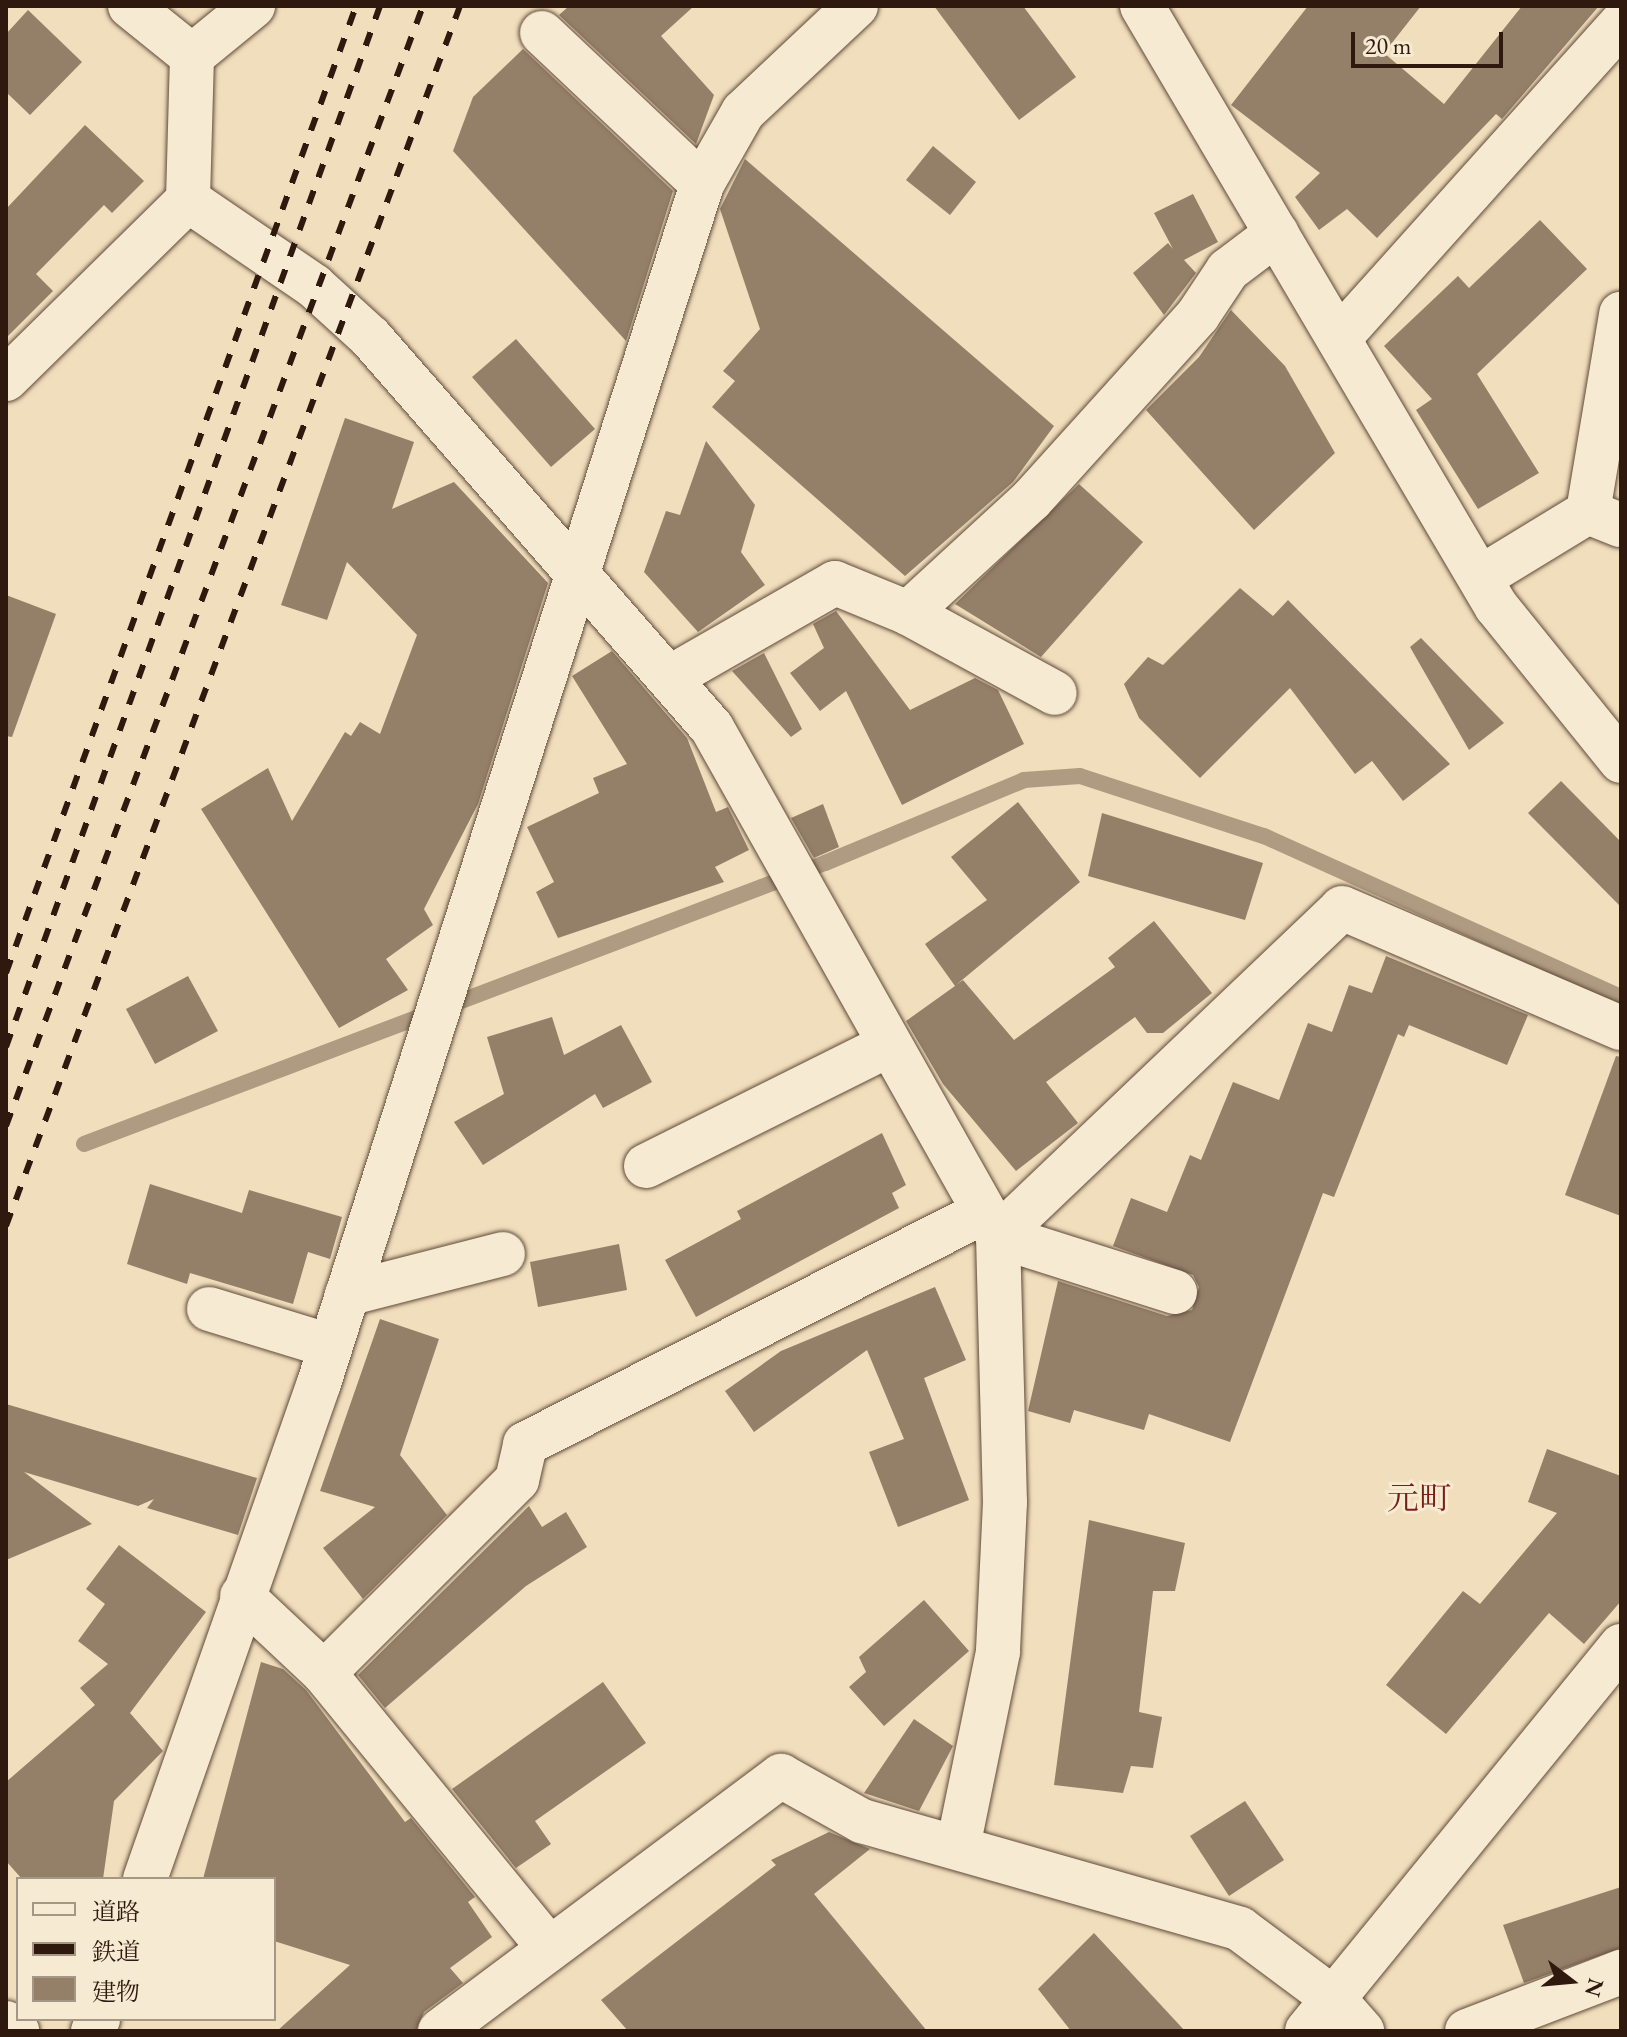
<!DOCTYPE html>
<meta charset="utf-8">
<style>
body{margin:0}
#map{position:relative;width:1627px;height:2037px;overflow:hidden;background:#f1debc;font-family:"EB Garamond","Noto Serif JP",serif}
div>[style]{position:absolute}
.stream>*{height:16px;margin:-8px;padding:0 8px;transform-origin:8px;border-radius:8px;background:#af9b81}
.building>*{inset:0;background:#947f69}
.roads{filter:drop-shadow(0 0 2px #604a3a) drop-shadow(0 0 2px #604a3a)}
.minor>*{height:44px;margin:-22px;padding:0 22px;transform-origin:22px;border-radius:22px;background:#f6ead3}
.rail>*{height:6px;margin-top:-3px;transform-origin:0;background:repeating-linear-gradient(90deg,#2f190f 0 14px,transparent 0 28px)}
span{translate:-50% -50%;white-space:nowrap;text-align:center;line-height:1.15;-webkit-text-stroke:6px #f6ead3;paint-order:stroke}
.quarter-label{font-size:32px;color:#7a1f14}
.frame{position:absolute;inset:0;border:8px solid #2f190f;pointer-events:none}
.legend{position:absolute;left:16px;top:1877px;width:260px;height:144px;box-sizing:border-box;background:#f6ead3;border:2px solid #a69685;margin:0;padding:10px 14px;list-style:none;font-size:24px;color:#2f190f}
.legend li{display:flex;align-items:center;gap:16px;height:40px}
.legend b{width:40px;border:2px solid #a69685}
.north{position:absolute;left:1531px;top:1941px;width:80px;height:80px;-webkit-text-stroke:6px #f6ead3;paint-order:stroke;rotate:106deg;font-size:22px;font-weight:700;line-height:32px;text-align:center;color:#2f190f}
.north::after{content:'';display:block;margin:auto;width:28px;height:36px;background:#2f190f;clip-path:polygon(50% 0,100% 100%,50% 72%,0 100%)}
.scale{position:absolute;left:1351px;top:32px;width:152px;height:36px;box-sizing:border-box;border:4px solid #2f190f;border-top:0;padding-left:10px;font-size:24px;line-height:28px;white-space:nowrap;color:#2f190f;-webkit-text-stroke:6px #f6ead3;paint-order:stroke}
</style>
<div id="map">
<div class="stream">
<div style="left:84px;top:1144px;width:792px;rotate:-20.77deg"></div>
<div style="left:825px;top:863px;width:216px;rotate:-22.6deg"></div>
<div style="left:1024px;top:780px;width:56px;rotate:-4.1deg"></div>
<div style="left:1080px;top:776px;width:194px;rotate:18.1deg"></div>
<div style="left:1264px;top:836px;width:392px;rotate:24.3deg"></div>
</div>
<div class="building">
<div style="clip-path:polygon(569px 6px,694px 6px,661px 36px,714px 95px,696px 144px,559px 15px)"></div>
<div style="clip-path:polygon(934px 6px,1023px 6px,1076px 77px,1019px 120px)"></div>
<div style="clip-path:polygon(1308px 6px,1421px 6px,1384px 53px,1444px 104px,1522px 6px,1599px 6px,1502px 119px,1496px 114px,1377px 238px,1347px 209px,1319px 230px,1295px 197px,1320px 173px,1231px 105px)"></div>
<div style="clip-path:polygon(28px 10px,82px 62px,30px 115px,6px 92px,6px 34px)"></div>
<div style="clip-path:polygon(523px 49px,673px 191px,626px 341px,453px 151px,473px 97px)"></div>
<div style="clip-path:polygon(85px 125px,144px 181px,112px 213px,104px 205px,36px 274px,53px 291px,6px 338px,6px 209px)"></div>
<div style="clip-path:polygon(933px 146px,976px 182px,950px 215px,906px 180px)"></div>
<div style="clip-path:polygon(745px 159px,1054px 426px,1013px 482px,905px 576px,712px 407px,735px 381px,723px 371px,760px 329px,720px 209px)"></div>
<div style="clip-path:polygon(1193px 194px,1218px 242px,1184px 260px,1196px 273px,1164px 315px,1133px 273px,1168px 243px,1173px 249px,1154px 213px)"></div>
<div style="clip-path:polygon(1540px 220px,1587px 269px,1477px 374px,1539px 473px,1478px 509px,1416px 410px,1432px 399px,1384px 346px,1458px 276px,1469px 288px)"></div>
<div style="clip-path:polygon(1231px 310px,1285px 366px,1335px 453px,1254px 530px,1146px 410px,1199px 357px)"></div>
<div style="clip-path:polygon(516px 339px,595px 429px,551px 467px,472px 377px)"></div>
<div style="clip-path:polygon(345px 418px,414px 442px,392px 509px,454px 482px,548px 583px,478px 804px,424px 909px,433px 925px,386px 959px,408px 990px,339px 1028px,201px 809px,268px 768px,292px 821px,345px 732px,351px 736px,360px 722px,380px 734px,417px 635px,347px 562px,327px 620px,281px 605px)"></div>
<div style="clip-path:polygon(706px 441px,755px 505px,741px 552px,765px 585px,698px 632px,644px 572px,666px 511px,680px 515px)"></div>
<div style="clip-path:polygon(1079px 484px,1143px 542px,1041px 657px,955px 604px)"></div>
<div style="clip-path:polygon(1240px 588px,1273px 616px,1288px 600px,1450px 764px,1403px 801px,1372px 761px,1355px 774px,1290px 688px,1200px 778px,1139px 718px,1124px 684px,1148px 657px,1163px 665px)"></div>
<div style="clip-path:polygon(6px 595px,56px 614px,12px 737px,6px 736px)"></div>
<div style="clip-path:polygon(836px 611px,910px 710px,975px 678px,998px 690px,1024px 744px,902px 805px,846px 691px,820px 711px,790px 673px,824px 648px,813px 624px)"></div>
<div style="clip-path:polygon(1421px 638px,1504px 723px,1469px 750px,1410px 647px)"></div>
<div style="clip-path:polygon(612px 651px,687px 738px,716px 812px,728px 807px,749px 850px,715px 867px,724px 882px,558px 938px,536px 892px,554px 882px,527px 827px,599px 793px,593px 778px,627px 764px,572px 676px)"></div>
<div style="clip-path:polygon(764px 653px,802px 729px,791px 737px,732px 671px)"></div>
<div style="clip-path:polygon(1561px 781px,1621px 842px,1621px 907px,1528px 813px)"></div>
<div style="clip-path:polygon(1018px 802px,1080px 882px,956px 985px,963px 980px,1014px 1040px,1115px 967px,1108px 958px,1154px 921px,1212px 993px,1163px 1033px,1147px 1033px,1135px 1017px,1046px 1082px,1078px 1123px,1016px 1171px,943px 1084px,906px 1021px,955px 986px,925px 944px,987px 900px,951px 857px)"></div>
<div style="clip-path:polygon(823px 804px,839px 847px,814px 858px,791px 818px)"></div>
<div style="clip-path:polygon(1102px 813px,1263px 863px,1245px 920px,1088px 876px)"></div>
<div style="clip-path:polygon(1386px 956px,1528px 1015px,1507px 1065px,1409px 1025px,1404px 1037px,1398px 1034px,1334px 1197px,1323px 1193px,1230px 1442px,1149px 1414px,1144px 1430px,1074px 1410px,1070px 1423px,1028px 1411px,1058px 1281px,1167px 1316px,1192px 1310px,1199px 1287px,1193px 1275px,1113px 1246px,1131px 1198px,1167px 1212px,1190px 1155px,1201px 1160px,1233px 1082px,1279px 1100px,1308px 1023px,1332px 1032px,1349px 985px,1372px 993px)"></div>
<div style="clip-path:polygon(188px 976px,218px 1031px,155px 1064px,126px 1009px)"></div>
<div style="clip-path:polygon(552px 1017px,564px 1055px,621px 1025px,652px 1082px,603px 1108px,595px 1094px,483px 1165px,454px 1122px,504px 1094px,487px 1037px)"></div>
<div style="clip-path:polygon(1616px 1056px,1621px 1057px,1621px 1216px,1565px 1195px)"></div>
<div style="clip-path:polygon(882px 1133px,906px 1185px,892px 1193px,899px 1208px,696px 1317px,665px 1260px,741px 1219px,737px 1211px)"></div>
<div style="clip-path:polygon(150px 1184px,242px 1213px,249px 1190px,342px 1217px,330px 1259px,308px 1252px,293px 1304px,190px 1273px,187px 1284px,127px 1264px)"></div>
<div style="clip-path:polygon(619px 1244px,627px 1290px,538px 1307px,530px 1262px)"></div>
<div style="clip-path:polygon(935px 1287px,966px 1360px,924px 1378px,969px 1500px,898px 1527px,869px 1452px,904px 1439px,867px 1350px,754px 1432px,725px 1391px,781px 1351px)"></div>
<div style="clip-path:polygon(380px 1319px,439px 1339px,400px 1455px,447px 1515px,363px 1599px,323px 1548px,375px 1507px,320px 1491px)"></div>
<div style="clip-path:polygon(6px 1404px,257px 1478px,238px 1535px,147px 1508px,154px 1499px,138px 1506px,24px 1472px,92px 1524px,6px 1560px)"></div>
<div style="clip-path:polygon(1547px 1449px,1621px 1476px,1621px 1601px,1584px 1644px,1549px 1613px,1446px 1734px,1386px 1685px,1463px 1591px,1480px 1604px,1557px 1513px,1528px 1502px)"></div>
<div style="clip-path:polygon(529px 1506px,542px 1527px,566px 1512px,587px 1547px,526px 1586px,385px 1708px,358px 1675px)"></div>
<div style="clip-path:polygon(1089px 1520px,1185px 1543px,1175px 1591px,1153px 1591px,1139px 1712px,1162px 1717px,1153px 1768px,1131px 1766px,1123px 1793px,1054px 1785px)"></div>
<div style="clip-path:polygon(119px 1545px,206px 1612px,130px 1713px,163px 1751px,114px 1801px,103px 1879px,22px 1879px,6px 1861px,6px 1782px,95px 1705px,80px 1688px,108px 1664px,78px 1641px,105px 1604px,86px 1589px)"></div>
<div style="clip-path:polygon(924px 1600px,969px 1651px,884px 1726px,849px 1687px,866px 1672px,859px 1657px)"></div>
<div style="clip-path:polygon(261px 1662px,283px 1669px,306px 1690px,405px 1822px,411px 1818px,475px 1897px,468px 1902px,492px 1937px,450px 1968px,463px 1983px,424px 2012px,416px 2031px,277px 2031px,350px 1965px,274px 1941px,274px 1879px,203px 1879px)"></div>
<div style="clip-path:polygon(603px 1682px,646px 1743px,535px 1821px,551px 1844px,516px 1868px,452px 1789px)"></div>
<div style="clip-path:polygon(914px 1719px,953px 1746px,919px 1811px,864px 1793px)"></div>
<div style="clip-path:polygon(1245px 1801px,1284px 1860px,1229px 1896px,1190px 1836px)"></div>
<div style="clip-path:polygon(829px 1832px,870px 1849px,814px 1894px,927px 2031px,628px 2031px,601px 2000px,776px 1865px,771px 1860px)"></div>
<div style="clip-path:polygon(1621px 1887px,1621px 1948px,1524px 1983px,1503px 1925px)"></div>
<div style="clip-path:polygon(1094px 1933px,1185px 2031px,1071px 2031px,1038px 1989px)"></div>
</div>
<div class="roads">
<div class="minor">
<div style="left:130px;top:6px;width:80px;rotate:38.9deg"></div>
<div style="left:192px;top:56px;width:144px;rotate:91.6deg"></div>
<div style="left:188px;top:200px;width:153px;rotate:34.3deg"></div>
<div style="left:314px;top:286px;width:76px;rotate:42.3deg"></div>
<div style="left:370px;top:337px;width:519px;rotate:48.82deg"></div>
<div style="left:712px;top:728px;width:583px;rotate:60.62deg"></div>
<div style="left:998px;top:1236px;width:266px;rotate:88.5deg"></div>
<div style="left:1005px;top:1502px;width:150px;rotate:92.7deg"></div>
<div style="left:998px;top:1652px;width:199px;rotate:101.6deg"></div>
<div style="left:1142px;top:6px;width:697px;rotate:59.46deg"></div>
<div style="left:1496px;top:606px;width:199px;rotate:51.1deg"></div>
<div style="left:542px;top:33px;width:220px;rotate:43.3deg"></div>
<div style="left:192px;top:56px;width:79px;rotate:-39.3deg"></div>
<div style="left:1340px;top:337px;width:421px;rotate:-48.1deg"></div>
<div style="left:6px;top:379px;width:255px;rotate:-44.5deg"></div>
<div style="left:1588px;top:512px;width:201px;rotate:-80.5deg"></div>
<div style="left:1483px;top:576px;width:123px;rotate:-31.4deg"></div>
<div style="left:1588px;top:512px;width:35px;rotate:22deg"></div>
<div style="left:908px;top:613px;width:167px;rotate:28.6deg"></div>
<div style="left:669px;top:678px;width:191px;rotate:-29.8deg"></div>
<div style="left:835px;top:583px;width:79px;rotate:22.3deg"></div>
<div style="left:908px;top:613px;width:167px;rotate:-42.6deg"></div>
<div style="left:1031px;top:500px;width:249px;rotate:-47.9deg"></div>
<div style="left:1198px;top:315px;width:54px;rotate:-56.3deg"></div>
<div style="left:1228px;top:270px;width:61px;rotate:-37.1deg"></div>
<div style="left:646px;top:1166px;width:267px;rotate:-26.5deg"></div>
<div style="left:1175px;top:1292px;width:186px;rotate:-162.4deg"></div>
<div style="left:998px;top:1236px;width:475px;rotate:-43.6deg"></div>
<div style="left:1342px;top:908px;width:304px;rotate:23.3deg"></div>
<div style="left:347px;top:1294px;width:161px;rotate:-14.4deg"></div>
<div style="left:209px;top:1309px;width:127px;rotate:17deg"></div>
<div style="left:242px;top:1596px;width:112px;rotate:43.2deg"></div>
<div style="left:324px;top:1673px;width:352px;rotate:50.7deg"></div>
<div style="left:324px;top:1673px;width:273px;rotate:-45deg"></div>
<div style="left:517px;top:1480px;width:37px;rotate:-77deg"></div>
<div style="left:525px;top:1444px;width:512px;rotate:-26.82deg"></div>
<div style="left:145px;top:1879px;width:526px;rotate:-70.67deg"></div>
<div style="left:319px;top:1383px;width:1259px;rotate:-72.28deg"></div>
<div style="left:702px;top:184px;width:83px;rotate:-60.3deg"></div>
<div style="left:743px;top:112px;width:155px;rotate:-43.2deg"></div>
<div style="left:6px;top:2023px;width:14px;rotate:36deg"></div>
<div style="left:93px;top:2031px;width:13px;rotate:-67deg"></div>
<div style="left:440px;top:2031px;width:426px;rotate:-36.8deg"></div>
<div style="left:781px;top:1776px;width:93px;rotate:29.1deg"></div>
<div style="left:862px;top:1821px;width:393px;rotate:15.9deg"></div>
<div style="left:1240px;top:1929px;width:117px;rotate:36.7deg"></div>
<div style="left:1334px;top:1999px;width:43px;rotate:48.8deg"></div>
<div style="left:1307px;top:2031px;width:497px;rotate:-50.8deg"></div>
<div style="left:1467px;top:2031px;width:165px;rotate:-21deg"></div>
</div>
</div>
<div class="rail">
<div style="left:6px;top:973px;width:1028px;rotate:-70.1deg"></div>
<div style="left:6px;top:1047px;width:1106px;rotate:-70.24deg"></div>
<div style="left:6px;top:1126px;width:1195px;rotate:-69.58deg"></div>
<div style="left:6px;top:1226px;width:1302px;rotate:-69.59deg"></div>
</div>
<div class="quarter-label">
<span style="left:1419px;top:1498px">元町</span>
</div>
<div class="frame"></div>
<ul class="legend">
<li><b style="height:10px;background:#f6ead3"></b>道路</li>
<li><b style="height:10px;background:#2f190f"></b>鉄道</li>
<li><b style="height:22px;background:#947f69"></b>建物</li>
</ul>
<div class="north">N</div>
<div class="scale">20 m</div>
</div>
